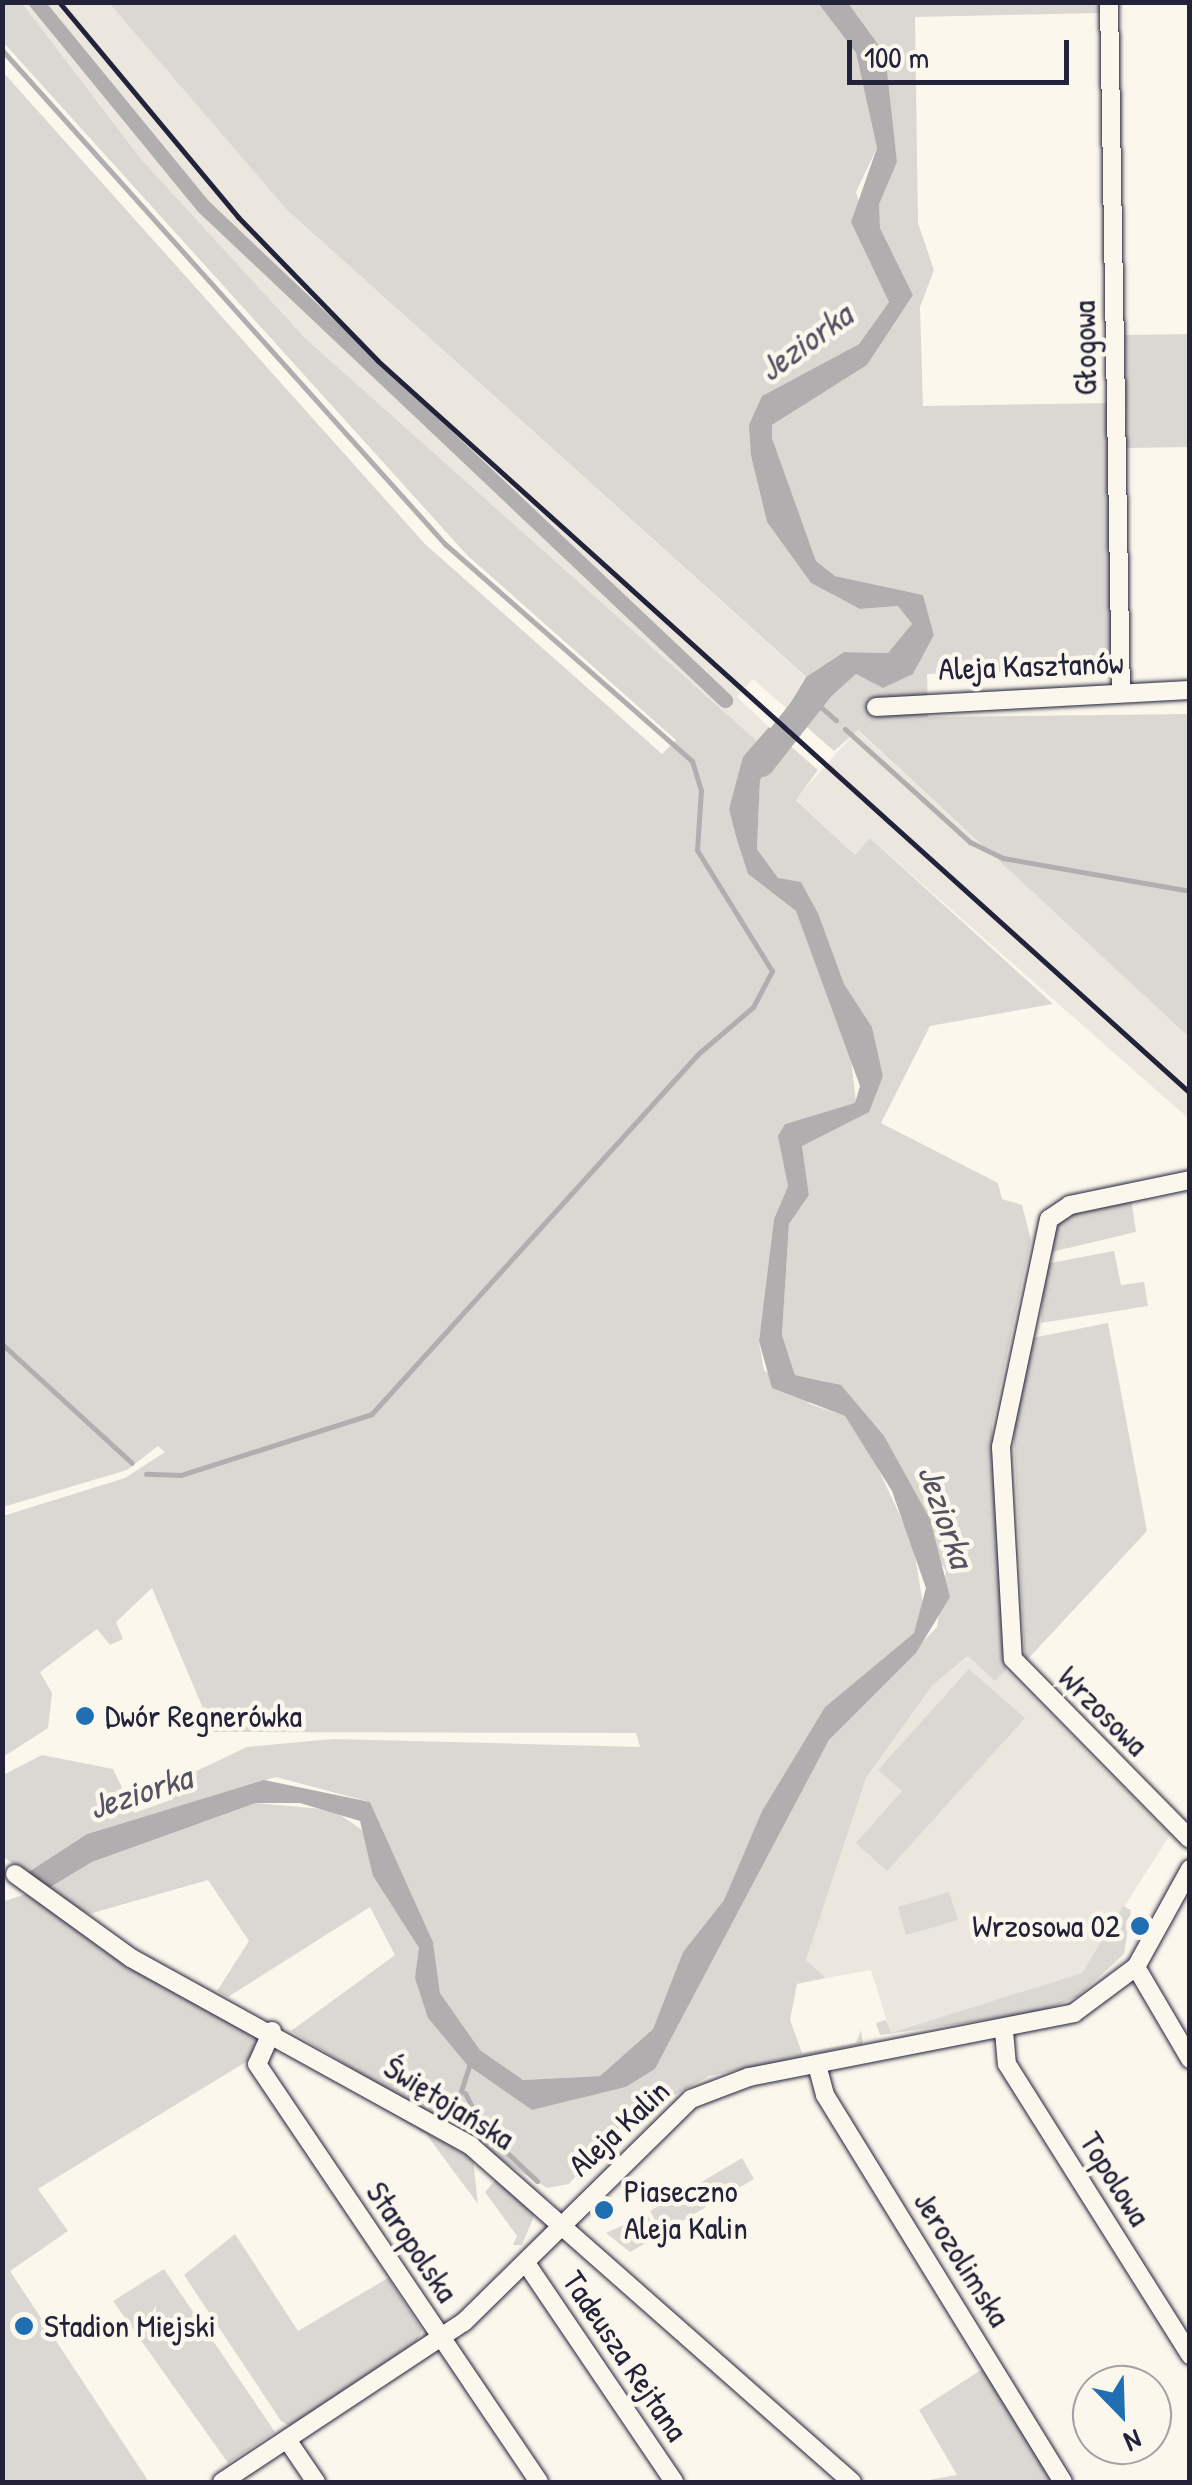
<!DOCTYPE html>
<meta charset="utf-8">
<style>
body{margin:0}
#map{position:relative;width:1192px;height:2485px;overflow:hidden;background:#fbf7ec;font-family:"Patrick Hand",sans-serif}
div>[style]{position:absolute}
.built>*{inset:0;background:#ebe7df}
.green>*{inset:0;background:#dbd8d3}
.water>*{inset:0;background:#b1aeb0}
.stream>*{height:5px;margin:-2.5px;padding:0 2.5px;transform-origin:2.5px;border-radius:2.5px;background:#b1aeb0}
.canal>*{height:15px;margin:-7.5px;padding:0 7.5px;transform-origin:7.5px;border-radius:7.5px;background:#b1aeb0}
.river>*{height:28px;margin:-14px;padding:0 14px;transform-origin:14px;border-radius:14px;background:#b1aeb0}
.roads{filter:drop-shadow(0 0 2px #22223b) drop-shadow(0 0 2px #22223b)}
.street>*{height:18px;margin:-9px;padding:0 9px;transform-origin:9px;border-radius:9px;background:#fbf7ec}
.rail>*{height:5px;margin:-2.5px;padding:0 2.5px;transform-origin:2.5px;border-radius:2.5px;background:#22223b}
.dots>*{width:28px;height:28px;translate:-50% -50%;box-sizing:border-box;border:5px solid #fbf7ec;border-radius:50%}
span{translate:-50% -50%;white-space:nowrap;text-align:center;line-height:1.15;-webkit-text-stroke:9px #fbf7ec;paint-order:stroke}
.street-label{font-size:32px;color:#22223b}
.poi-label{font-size:32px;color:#22223b}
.left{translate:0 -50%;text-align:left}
.right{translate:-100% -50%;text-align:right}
.water-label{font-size:35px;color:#545364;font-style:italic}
.frame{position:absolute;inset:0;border:5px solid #22223b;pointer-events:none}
.north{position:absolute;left:1072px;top:2365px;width:100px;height:100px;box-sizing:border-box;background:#fbf7ec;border:2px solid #a4a2a5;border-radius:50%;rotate:157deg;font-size:28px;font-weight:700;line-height:40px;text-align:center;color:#22223b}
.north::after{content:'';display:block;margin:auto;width:35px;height:45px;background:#1f6fb2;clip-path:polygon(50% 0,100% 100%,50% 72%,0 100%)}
.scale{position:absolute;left:847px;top:40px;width:222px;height:45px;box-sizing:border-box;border:5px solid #22223b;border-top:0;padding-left:12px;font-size:30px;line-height:35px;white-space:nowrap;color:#22223b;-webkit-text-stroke:8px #fbf7ec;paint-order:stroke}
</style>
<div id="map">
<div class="built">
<div style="clip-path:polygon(22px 3px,109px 3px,286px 209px,805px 677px,787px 709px,753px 679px,737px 697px,769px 727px,757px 741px,305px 338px,141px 159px)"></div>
<div style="clip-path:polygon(857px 730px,1189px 1036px,1189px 1119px,870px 838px,855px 855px,796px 799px)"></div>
<div style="clip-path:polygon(969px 1656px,995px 1680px,1006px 1670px,1170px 1835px,1082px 1973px,891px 2034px,871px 1970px,826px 1978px,806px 1960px,866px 1778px,932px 1686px)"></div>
</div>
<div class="green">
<div style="clip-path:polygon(3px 3px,22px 3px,141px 159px,305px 338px,757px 741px,729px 808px,736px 837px,748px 874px,796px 911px,849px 1040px,856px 1103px,785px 1124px,788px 1186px,774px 1219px,759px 1342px,764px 1370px,810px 1404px,845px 1416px,874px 1460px,913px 1543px,924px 1611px,914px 1633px,825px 1707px,762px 1811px,724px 1900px,683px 1952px,653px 2029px,600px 2076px,523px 2080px,480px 2050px,440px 1993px,433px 1942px,370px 1802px,276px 1777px,87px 1834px,27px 1873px,3px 1857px,3px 1775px,42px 1755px,113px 1769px,134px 1813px,173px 1799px,169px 1784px,247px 1747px,333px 1739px,640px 1747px,636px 1733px,213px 1732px,152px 1588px,116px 1622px,123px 1639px,110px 1645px,97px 1629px,40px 1672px,52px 1693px,48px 1728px,3px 1757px,3px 1516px,125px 1478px,165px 1452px,158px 1446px,127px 1470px,3px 1507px,3px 72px,425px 544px,662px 754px,676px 740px,467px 555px,3px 42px)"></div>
<div style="clip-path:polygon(109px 3px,818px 3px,856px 53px,877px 148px,856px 192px,889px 302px,859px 344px,762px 396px,751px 456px,767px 522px,811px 583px,860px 609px,898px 606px,912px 624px,903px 639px,888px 653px,844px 652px,806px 677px,286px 209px)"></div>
<div style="clip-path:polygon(848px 3px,1100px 3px,1100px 13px,915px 17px,918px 223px,934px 270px,920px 307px,923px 406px,1108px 403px,1113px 669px,927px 674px,928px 717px,1189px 714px,1189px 1037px,858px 730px,834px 751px,802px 723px,856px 674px,913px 674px,934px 635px,923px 595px,835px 576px,816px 561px,772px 438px,772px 425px,867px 365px,913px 295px,880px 228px,878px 204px,897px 162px,888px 92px)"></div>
<div style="clip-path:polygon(1189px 334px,1189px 447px,1127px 448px,1125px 335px)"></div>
<div style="clip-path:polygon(786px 742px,818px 770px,796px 800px,855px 855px,870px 838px,1053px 1004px,930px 1026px,881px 1123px,998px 1183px,1002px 1199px,1022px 1205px,1031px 1240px,992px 1425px,1006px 1670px,995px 1681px,968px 1656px,932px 1686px,866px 1778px,806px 1960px,826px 1978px,797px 1984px,790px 2020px,802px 2053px,856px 2043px,861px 2030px,863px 2044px,709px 2076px,624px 2123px,569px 2184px,547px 2188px,291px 2031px,395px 1955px,370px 1907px,228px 1997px,217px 1991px,249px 1941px,208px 1880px,89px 1914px,44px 1891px,92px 1862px,256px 1803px,333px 1810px,368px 1834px,373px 1876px,419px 1948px,428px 2018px,467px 2065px,532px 2110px,626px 2087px,655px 2069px,829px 1740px,937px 1627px,946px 1571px,825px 1381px,795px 1375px,782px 1335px,789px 1224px,809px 1195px,802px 1146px,883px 1076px,872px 1027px,844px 985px,818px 913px,801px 882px,778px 879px,757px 849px,760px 780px)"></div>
<div style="clip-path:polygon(1131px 1198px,1136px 1232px,1043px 1254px,1043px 1237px,1062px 1216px)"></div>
<div style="clip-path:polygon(1114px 1251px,1121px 1285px,1144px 1282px,1148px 1306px,1041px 1323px,1045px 1264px)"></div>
<div style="clip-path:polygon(1108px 1323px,1147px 1531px,1025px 1662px,1012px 1402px,1032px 1338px)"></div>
<div style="clip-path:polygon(969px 1669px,1025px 1718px,887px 1871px,856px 1843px,902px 1791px,878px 1770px)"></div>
<div style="clip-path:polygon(949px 1892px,958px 1920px,906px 1935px,898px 1907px)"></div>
<div style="clip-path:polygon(29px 1893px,112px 1955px,263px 2034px,249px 2060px,38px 2189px,68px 2231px,10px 2271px,149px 2482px,3px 2482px,2px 1902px)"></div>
<div style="clip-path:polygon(1123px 1906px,1131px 1910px,1124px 1954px,1077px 1997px,1040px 2012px,880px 2035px,876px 2023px,886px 2020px,891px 2033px,1082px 1973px)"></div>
<div style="clip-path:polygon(355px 2091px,473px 2159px,478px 2204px,426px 2134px)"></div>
<div style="clip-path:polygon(742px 2158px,754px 2179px,710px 2205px,698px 2184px)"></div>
<div style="clip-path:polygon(497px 2178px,536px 2211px,522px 2245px,513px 2245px,517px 2236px,485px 2192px)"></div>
<div style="clip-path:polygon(694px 2186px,706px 2207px,662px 2233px,650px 2211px)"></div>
<div style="clip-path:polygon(647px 2214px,659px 2236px,630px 2252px,606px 2233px)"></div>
<div style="clip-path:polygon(235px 2234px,298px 2331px,388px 2278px,422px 2330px,417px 2341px,290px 2426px,281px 2421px,184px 2275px)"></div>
<div style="clip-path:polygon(164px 2269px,275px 2432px,228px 2463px,113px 2301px)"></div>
<div style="clip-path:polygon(984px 2368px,1055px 2482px,917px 2482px,957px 2475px,919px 2410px)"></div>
</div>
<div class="water">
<div style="clip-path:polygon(818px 3px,848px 3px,885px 54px,897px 162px,879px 204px,880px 228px,913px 295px,867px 365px,772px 425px,772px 438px,816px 561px,835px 576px,923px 595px,934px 635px,913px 674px,883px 688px,856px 674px,802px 723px,787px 709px,806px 677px,844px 652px,888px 653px,912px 624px,898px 606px,860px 609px,811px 583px,767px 522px,751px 456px,749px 425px,762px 396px,859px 344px,889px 302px,851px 222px,877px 148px,856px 53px)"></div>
<div style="clip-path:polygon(769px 727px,786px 742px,760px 780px,757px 849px,778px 878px,801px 882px,818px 913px,844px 984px,872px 1027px,883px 1076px,869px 1112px,802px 1146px,809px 1195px,789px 1224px,782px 1335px,795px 1375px,841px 1385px,884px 1436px,930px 1519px,950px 1597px,916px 1653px,829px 1740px,655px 2069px,626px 2087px,532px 2110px,467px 2065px,428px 2018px,415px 1978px,419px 1948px,373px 1876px,360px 1821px,300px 1803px,256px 1803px,92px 1862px,44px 1891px,27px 1873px,87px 1834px,264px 1780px,370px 1802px,433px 1942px,440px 1993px,480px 2050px,523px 2080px,600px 2076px,653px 2029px,683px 1952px,724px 1900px,762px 1811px,825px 1707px,914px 1633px,926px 1588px,892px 1491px,845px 1416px,772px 1388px,759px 1341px,774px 1219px,788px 1186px,778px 1136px,785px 1124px,855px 1103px,860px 1086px,796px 911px,748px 874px,736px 837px,729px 809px,743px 757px)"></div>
</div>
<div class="stream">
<div style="left:2px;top:3px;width:17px;rotate:90deg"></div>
<div style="left:2px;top:50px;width:664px;rotate:48.12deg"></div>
<div style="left:445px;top:544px;width:329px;rotate:41.3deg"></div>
<div style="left:692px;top:761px;width:30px;rotate:73deg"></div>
<div style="left:701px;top:790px;width:60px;rotate:93.8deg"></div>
<div style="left:697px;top:850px;width:142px;rotate:58.2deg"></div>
<div style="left:772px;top:971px;width:41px;rotate:117.8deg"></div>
<div style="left:753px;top:1007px;width:72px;rotate:139.5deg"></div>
<div style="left:698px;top:1054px;width:486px;rotate:132.2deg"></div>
<div style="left:372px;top:1414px;width:201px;rotate:162.3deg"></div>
<div style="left:181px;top:1475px;width:35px;rotate:-178deg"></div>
<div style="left:815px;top:702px;width:28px;rotate:41deg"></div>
<div style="left:845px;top:729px;width:169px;rotate:42.1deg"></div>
<div style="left:970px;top:842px;width:37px;rotate:26deg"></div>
<div style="left:1003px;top:858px;width:190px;rotate:10deg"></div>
<div style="left:2px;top:1344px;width:176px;rotate:42.5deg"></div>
<div style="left:465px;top:2093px;width:42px;rotate:63.4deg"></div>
<div style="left:484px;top:2131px;width:73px;rotate:43.3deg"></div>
<div style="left:453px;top:2116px;width:56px;rotate:-72.2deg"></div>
</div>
<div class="canal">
<div style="left:36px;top:2px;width:264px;rotate:50.7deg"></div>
<div style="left:203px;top:206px;width:719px;rotate:43.42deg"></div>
</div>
<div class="river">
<div style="left:761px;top:763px;width:95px;rotate:-51.8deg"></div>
</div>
<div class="roads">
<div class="street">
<div style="left:1109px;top:2px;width:691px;rotate:89.01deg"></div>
<div style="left:876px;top:707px;width:314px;rotate:-3.1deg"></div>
<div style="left:1190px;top:1180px;width:123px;rotate:168.2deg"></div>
<div style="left:1070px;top:1205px;width:25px;rotate:146deg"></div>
<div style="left:1049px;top:1219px;width:233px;rotate:101.9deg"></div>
<div style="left:1001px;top:1447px;width:212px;rotate:86.8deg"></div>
<div style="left:1013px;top:1659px;width:252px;rotate:45.5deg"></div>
<div style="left:15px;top:1874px;width:143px;rotate:35.9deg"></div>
<div style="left:131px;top:1958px;width:389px;rotate:28.9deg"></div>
<div style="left:471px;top:2146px;width:508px;rotate:41.41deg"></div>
<div style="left:1136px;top:1967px;width:107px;rotate:59.6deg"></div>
<div style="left:272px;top:2031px;width:36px;rotate:114deg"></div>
<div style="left:257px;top:2064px;width:504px;rotate:55.99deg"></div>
<div style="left:1004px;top:2031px;width:33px;rotate:85deg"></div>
<div style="left:1007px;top:2064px;width:344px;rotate:57.8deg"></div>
<div style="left:817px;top:2065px;width:31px;rotate:75deg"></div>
<div style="left:825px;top:2095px;width:454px;rotate:58.4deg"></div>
<div style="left:526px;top:2263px;width:264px;rotate:55.9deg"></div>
<div style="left:288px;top:2441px;width:50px;rotate:55.7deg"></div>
<div style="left:222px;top:2482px;width:290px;rotate:-33.5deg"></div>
<div style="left:464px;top:2322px;width:318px;rotate:-44.5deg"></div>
<div style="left:691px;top:2099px;width:62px;rotate:-20.8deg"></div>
<div style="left:749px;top:2077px;width:331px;rotate:-11.1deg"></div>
<div style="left:1074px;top:2013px;width:77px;rotate:-36.6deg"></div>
<div style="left:1136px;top:1967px;width:112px;rotate:-61.1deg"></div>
</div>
</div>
<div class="rail">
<div style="left:59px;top:2px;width:280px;rotate:50.2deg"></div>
<div style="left:238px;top:217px;width:201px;rotate:45.8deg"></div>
<div style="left:378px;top:361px;width:1093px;rotate:42.03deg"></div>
</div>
<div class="dots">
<div style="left:85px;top:1716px;background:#1f6fb2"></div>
<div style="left:1140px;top:1926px;background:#1f6fb2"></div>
<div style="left:604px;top:2210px;background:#1f6fb2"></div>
<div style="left:24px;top:2326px;background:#1f6fb2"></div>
</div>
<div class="street-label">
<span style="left:1085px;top:348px;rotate:-91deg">Głogowa</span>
<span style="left:1031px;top:666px;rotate:-2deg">Aleja Kasztanów</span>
<span style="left:1103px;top:1711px;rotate:45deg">Wrzosowa</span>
<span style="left:449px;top:2103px;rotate:32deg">Świętojańska</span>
<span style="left:619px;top:2128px;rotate:-43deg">Aleja Kalin</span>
<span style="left:1115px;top:2179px;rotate:58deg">Topolowa</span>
<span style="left:412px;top:2242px;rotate:56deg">Staropolska</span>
<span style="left:962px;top:2259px;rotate:58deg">Jerozolimska</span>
<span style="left:625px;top:2356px;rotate:56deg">Tadeusza Rejtana</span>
</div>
<div class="poi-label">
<span class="left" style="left:105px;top:1716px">Dwór Regnerówka</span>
<span class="right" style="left:1120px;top:1926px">Wrzosowa 02</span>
<span class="left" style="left:624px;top:2210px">Piaseczno<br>Aleja Kalin</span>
<span class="left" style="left:44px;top:2326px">Stadion Miejski</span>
</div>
<div class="water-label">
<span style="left:805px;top:342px;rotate:-36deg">Jeziorka</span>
<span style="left:946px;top:1516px;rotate:71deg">Jeziorka</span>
<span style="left:140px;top:1792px;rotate:-18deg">Jeziorka</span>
</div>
<div class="frame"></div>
<div class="north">N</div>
<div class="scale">100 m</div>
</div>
